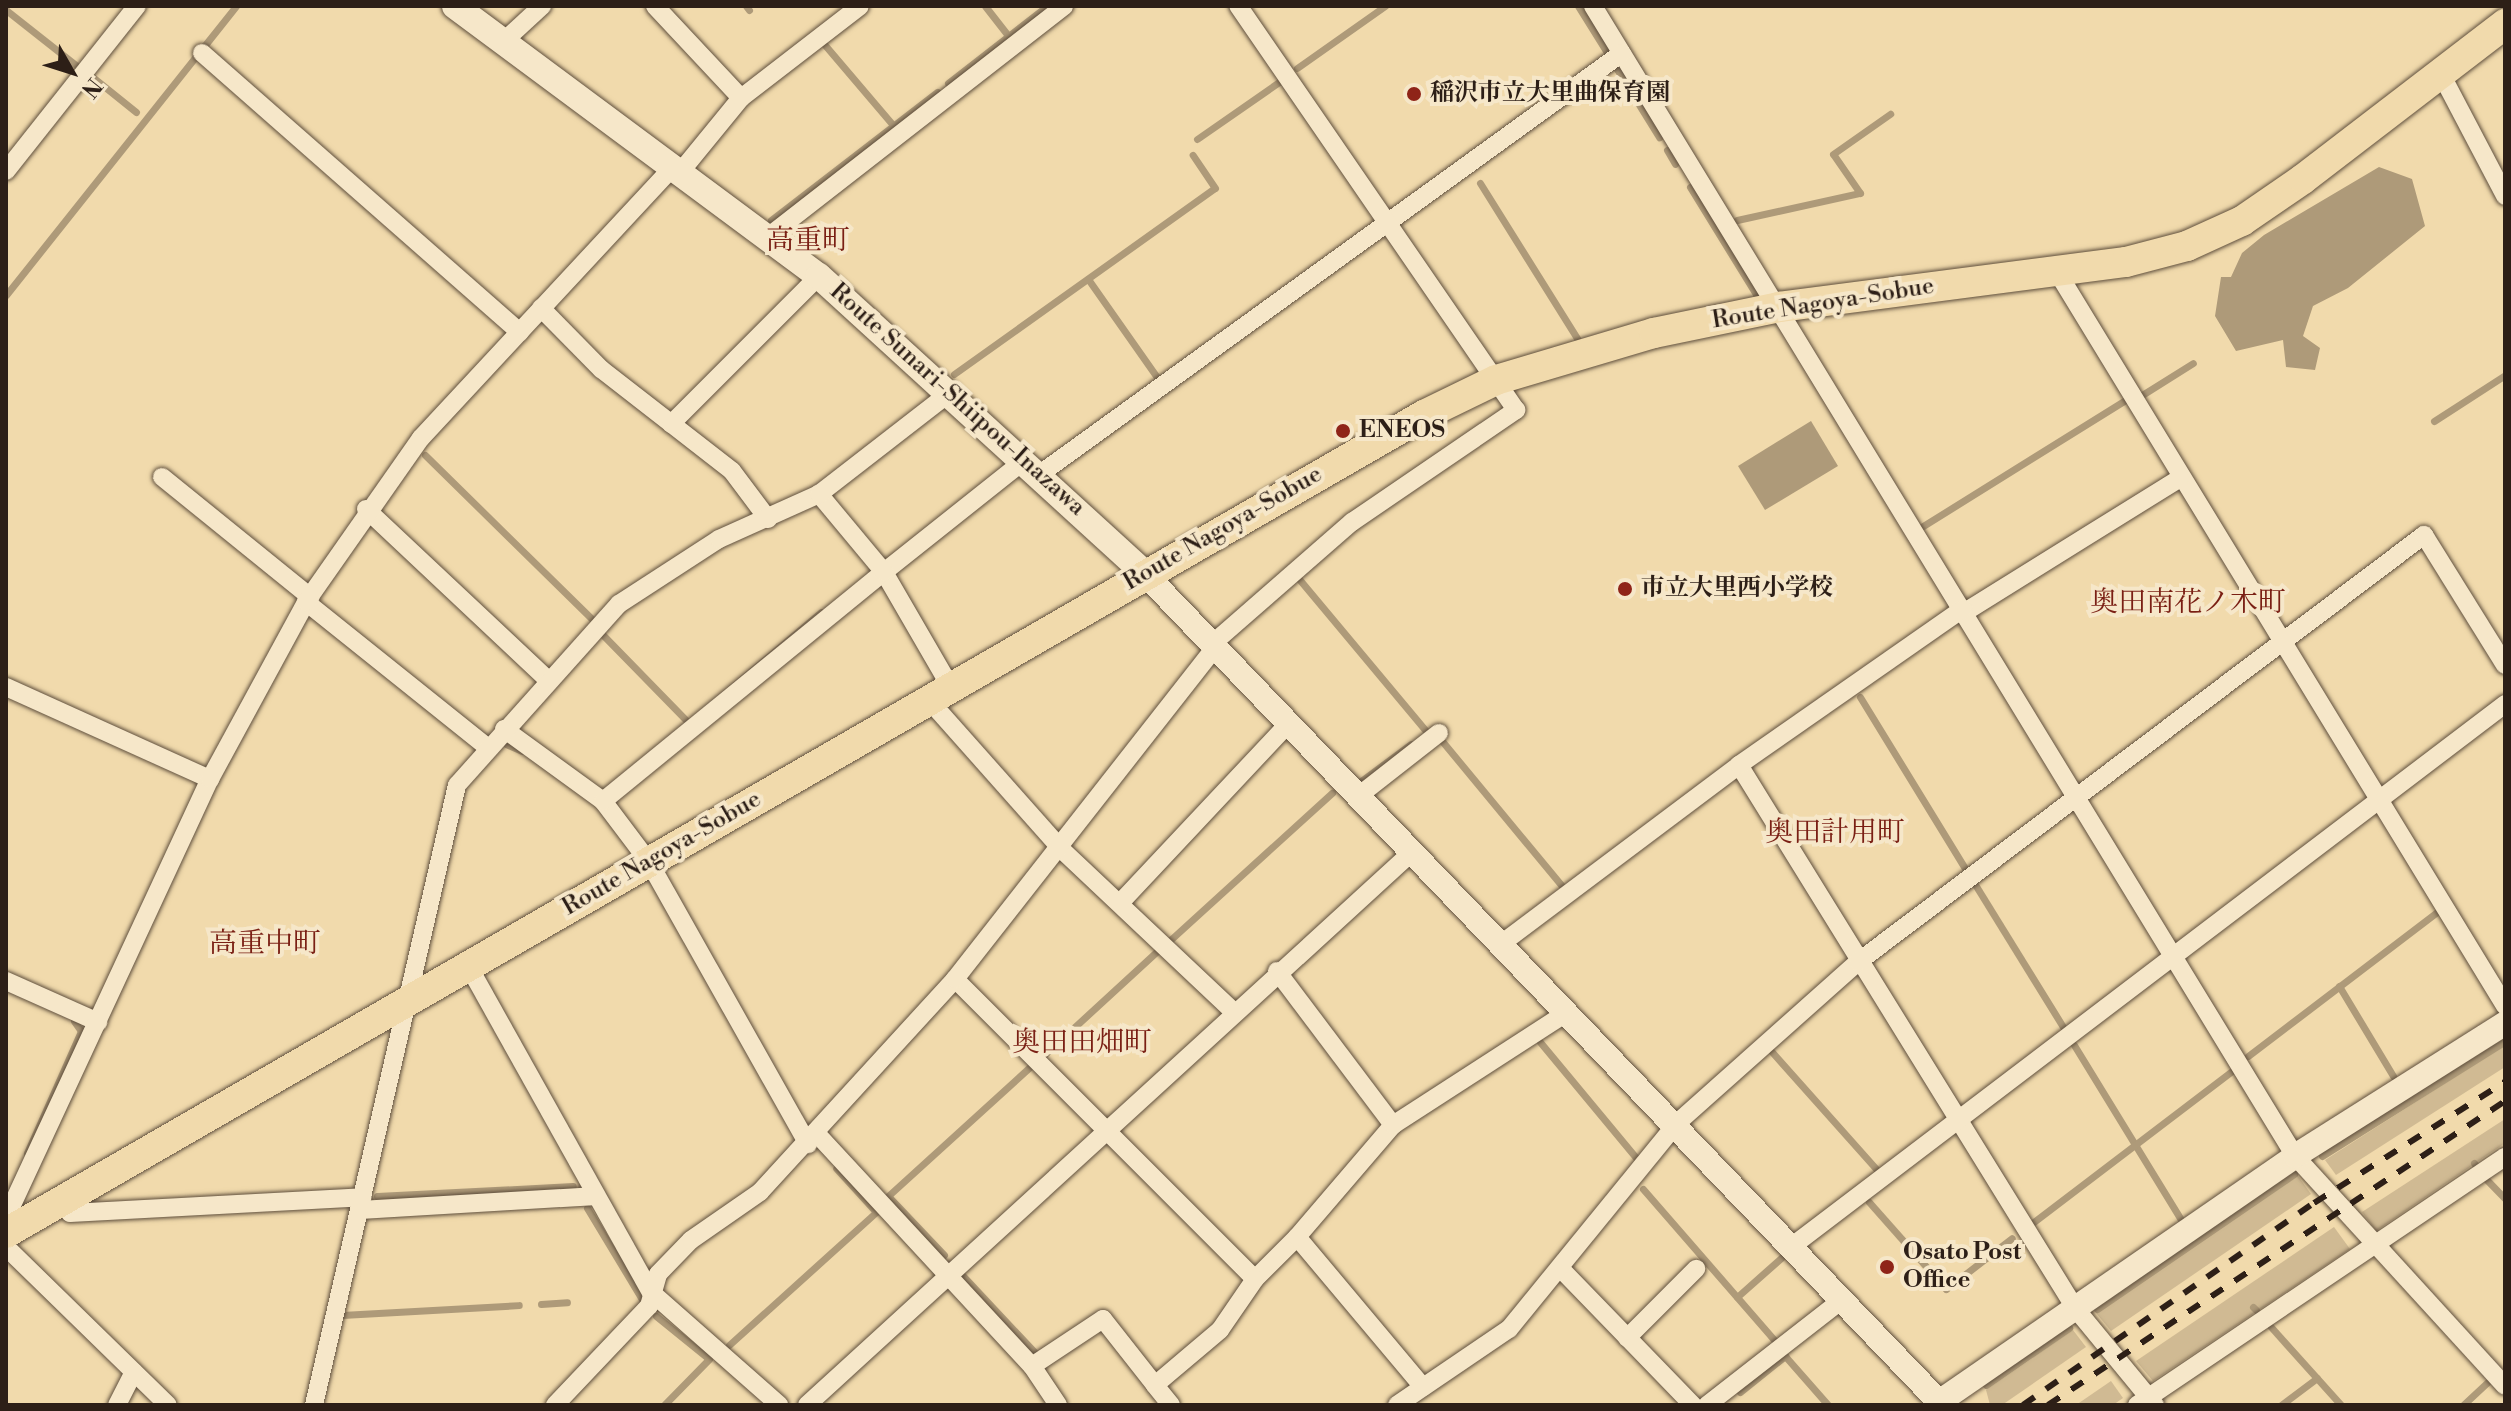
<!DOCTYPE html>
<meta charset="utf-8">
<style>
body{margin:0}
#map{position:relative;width:2511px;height:1411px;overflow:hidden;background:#f1daac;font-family:"Libre Bodoni","Noto Serif JP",serif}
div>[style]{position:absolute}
.green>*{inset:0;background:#d0ba93}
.water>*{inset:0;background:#ae9a79}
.stream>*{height:7px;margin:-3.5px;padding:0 3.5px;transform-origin:3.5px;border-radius:3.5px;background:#ae9a79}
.roads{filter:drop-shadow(0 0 2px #5e4e3c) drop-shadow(0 0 2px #5e4e3c)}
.minor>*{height:18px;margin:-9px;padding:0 9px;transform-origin:9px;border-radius:9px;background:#f6e7c9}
.tertiary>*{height:24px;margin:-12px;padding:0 12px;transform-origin:12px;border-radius:12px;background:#f6e7c9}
.secondary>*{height:26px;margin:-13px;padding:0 13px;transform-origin:13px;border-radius:13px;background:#f6e7c9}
.primary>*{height:30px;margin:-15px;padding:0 15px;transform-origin:15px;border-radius:15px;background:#f1daac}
.rail>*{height:6px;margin-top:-3px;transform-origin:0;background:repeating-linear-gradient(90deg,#2d1f17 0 14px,transparent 0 28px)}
.dots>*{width:22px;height:22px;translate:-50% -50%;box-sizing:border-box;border:4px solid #f6e7c9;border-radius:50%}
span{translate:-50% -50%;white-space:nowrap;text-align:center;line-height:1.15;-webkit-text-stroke:8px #f6e7c9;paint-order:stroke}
.poi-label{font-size:24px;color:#2d1f17;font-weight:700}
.left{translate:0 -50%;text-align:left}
.street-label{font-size:24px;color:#2d1f17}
.quarter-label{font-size:28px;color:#7a1f14}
.frame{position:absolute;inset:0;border:8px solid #2d1f17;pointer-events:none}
.north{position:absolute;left:32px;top:32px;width:80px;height:80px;-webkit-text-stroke:6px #f6e7c9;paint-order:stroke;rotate:129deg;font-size:22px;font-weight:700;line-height:32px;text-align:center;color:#2d1f17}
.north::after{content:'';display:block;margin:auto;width:28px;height:36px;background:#2d1f17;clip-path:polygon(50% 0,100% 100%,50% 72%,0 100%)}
</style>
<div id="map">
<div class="green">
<div style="clip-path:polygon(2505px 1045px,2505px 1067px,2336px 1175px,2325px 1160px)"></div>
<div style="clip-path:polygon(2505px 1119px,2505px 1143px,2376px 1231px,2362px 1212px)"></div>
<div style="clip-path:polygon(2298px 1176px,2311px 1194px,2111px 1331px,2096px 1313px)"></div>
<div style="clip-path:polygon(2334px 1227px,2350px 1249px,2153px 1381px,2136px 1361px)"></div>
<div style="clip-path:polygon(2073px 1330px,2086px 1347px,2002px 1405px,1990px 1405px,1986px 1390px)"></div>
<div style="clip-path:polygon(2111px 1381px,2123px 1398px,2113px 1405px,2076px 1405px)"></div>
</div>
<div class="water">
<div style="clip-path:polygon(2379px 167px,2412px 179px,2425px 226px,2348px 288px,2313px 306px,2303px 336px,2320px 348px,2315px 370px,2286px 367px,2283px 340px,2236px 351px,2215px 316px,2221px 277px,2231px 277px,2242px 253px,2264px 235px)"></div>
<div style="clip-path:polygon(1811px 421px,1838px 466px,1765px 510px,1738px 466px)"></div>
</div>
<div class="stream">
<div style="left:746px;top:6px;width:5px;rotate:53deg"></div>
<div style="left:985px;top:6px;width:39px;rotate:52deg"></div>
<div style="left:1578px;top:6px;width:57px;rotate:58deg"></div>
<div style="left:6px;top:10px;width:90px;rotate:38.3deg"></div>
<div style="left:824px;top:44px;width:106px;rotate:49.6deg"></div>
<div style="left:205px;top:45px;width:50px;rotate:-51.5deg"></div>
<div style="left:1615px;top:66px;width:84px;rotate:58.2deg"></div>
<div style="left:1297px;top:68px;width:108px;rotate:-35.2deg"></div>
<div style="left:90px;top:75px;width:59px;rotate:38.8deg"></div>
<div style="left:948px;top:83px;width:125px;rotate:-37.9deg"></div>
<div style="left:1197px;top:139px;width:100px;rotate:-34.8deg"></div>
<div style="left:1667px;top:150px;width:16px;rotate:60deg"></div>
<div style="left:1480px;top:183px;width:183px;rotate:58deg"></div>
<div style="left:1690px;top:187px;width:128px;rotate:58.4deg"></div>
<div style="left:771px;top:220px;width:210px;rotate:-37.6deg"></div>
<div style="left:1737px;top:220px;width:126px;rotate:-12.4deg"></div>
<div style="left:1860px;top:193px;width:47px;rotate:-124.7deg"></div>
<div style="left:1833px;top:154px;width:70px;rotate:-35.1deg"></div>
<div style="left:1088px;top:279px;width:120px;rotate:54.9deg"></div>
<div style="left:6px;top:295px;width:304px;rotate:-51.5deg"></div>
<div style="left:954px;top:374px;width:320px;rotate:-35.5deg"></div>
<div style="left:1215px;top:188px;width:40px;rotate:-124deg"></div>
<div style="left:2142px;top:395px;width:60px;rotate:-32.1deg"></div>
<div style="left:2434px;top:421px;width:85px;rotate:-32.9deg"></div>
<div style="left:425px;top:455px;width:233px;rotate:44.5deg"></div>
<div style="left:1923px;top:526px;width:237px;rotate:-31.9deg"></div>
<div style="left:1299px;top:579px;width:199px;rotate:50.1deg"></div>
<div style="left:602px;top:634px;width:120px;rotate:45.7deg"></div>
<div style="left:1860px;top:697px;width:203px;rotate:58.5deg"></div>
<div style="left:685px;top:727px;width:178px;rotate:-40.2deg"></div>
<div style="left:1442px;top:741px;width:187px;rotate:50.4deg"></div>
<div style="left:506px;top:744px;width:17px;rotate:24deg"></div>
<div style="left:1361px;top:781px;width:62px;rotate:-36.5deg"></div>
<div style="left:1976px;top:886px;width:166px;rotate:58.3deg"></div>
<div style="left:1168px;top:942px;width:222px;rotate:-42.3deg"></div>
<div style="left:2339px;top:986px;width:105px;rotate:59deg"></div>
<div style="left:1540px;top:1042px;width:152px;rotate:50.3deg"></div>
<div style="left:2074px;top:1045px;width:203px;rotate:58.5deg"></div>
<div style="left:1772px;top:1052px;width:159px;rotate:48.3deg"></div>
<div style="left:1043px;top:1056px;width:155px;rotate:-42.6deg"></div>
<div style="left:2248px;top:1056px;width:238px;rotate:-37.3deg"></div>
<div style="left:27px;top:1153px;width:133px;rotate:-66.1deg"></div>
<div style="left:81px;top:1031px;width:12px;rotate:-125deg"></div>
<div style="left:2322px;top:1156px;width:216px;rotate:-32.1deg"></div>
<div style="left:2474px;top:1163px;width:4px;rotate:56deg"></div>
<div style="left:2486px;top:1179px;width:28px;rotate:46deg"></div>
<div style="left:1643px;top:1189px;width:203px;rotate:49deg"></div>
<div style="left:377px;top:1196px;width:196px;rotate:-2.9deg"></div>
<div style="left:1869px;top:1202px;width:116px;rotate:48.5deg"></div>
<div style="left:1946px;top:1289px;width:83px;rotate:-37.7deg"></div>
<div style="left:587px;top:1208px;width:109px;rotate:58.9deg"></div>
<div style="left:2031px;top:1224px;width:253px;rotate:-37.3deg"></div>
<div style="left:944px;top:1255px;width:81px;rotate:-133.5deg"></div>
<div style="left:888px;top:1196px;width:193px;rotate:-42.3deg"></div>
<div style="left:963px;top:1276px;width:110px;rotate:46.8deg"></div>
<div style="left:1737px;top:1297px;width:59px;rotate:-41.6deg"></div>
<div style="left:541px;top:1304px;width:26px;rotate:-4deg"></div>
<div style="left:2253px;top:1307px;width:4px;rotate:45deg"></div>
<div style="left:2097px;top:1309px;width:239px;rotate:-34.4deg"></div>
<div style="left:342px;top:1315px;width:177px;rotate:-3.2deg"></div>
<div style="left:656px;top:1316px;width:68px;rotate:39.1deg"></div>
<div style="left:709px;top:1359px;width:64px;rotate:134.4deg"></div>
<div style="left:2271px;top:1327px;width:105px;rotate:48.1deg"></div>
<div style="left:729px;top:1345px;width:198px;rotate:-42.1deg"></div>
<div style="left:876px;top:1212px;width:59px;rotate:-132.3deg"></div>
<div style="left:1986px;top:1385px;width:101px;rotate:-34.5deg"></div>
<div style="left:1740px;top:1392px;width:58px;rotate:-38.7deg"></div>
<div style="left:1785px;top:1356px;width:65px;rotate:48.7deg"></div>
<div style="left:2281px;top:1405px;width:45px;rotate:-36.9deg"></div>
<div style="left:2463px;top:1405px;width:33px;rotate:-43deg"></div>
</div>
<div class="roads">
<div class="minor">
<div style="left:655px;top:6px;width:126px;rotate:46.9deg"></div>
<div style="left:1593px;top:6px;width:1347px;rotate:58.6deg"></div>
<div style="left:2295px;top:1156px;width:311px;rotate:47.6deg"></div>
<div style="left:504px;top:41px;width:52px;rotate:-42.6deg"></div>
<div style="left:202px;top:53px;width:423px;rotate:41.3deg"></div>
<div style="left:2440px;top:72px;width:140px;rotate:62.3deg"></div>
<div style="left:682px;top:170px;width:93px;rotate:-50.7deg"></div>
<div style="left:741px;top:98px;width:150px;rotate:-37.7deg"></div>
<div style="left:6px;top:171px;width:211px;rotate:-51.6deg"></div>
<div style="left:769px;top:236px;width:374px;rotate:-37.9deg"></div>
<div style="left:2056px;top:270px;width:862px;rotate:58.61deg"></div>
<div style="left:541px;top:308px;width:86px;rotate:45.5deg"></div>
<div style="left:601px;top:369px;width:166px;rotate:37.9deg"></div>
<div style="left:732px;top:471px;width:60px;rotate:53.1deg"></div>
<div style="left:671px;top:424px;width:209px;rotate:-45deg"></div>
<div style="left:1040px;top:474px;width:718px;rotate:-35.88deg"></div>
<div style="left:162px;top:477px;width:191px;rotate:39deg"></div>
<div style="left:366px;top:509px;width:251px;rotate:43.2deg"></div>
<div style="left:306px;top:602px;width:232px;rotate:38.7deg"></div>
<div style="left:1965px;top:612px;width:253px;rotate:-31.9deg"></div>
<div style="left:1212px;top:644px;width:186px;rotate:-41.1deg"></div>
<div style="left:1352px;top:522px;width:199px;rotate:-34.3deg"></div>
<div style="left:1516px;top:410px;width:490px;rotate:-124.5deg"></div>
<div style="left:950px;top:686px;width:132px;rotate:-120.1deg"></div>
<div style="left:884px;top:572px;width:180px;rotate:-38.5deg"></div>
<div style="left:6px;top:687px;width:224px;rotate:24.3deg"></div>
<div style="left:928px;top:699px;width:200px;rotate:48.4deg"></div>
<div style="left:1061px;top:849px;width:236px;rotate:43.3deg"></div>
<div style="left:504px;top:729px;width:122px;rotate:36deg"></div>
<div style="left:603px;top:801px;width:76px;rotate:53deg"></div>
<div style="left:649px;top:862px;width:324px;rotate:60.6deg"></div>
<div style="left:1739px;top:765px;width:639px;rotate:58.25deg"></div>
<div style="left:2075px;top:1308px;width:126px;rotate:50.5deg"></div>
<div style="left:1357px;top:797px;width:104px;rotate:-38deg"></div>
<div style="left:603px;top:801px;width:362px;rotate:-39.2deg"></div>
<div style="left:884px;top:572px;width:102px;rotate:-129.8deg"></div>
<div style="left:1120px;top:903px;width:245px;rotate:-46.8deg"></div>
<div style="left:1501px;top:944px;width:298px;rotate:-36.9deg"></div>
<div style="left:1739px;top:765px;width:273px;rotate:-34.9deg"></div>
<div style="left:469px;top:967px;width:372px;rotate:60.8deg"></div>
<div style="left:651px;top:1292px;width:171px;rotate:41.4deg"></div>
<div style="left:1277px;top:971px;width:193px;rotate:53deg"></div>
<div style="left:955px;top:979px;width:424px;rotate:45deg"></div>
<div style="left:1255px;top:1279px;width:59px;rotate:-45deg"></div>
<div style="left:6px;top:981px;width:101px;rotate:24deg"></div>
<div style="left:817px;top:1134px;width:316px;rotate:47.2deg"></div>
<div style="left:1032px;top:1366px;width:85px;rotate:-33.5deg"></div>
<div style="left:1103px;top:1319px;width:84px;rotate:51.8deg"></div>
<div style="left:62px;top:1201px;width:14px;rotate:56deg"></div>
<div style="left:70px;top:1213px;width:293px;rotate:-3.1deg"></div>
<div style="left:360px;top:1210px;width:233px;rotate:-3.4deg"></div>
<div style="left:6px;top:1218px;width:484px;rotate:-65.1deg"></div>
<div style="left:210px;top:779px;width:201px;rotate:-61.5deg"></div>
<div style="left:306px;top:602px;width:200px;rotate:-55deg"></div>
<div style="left:421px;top:438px;width:373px;rotate:-47.1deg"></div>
<div style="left:6px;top:1247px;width:226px;rotate:44.3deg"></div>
<div style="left:1791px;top:1247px;width:897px;rotate:-37.25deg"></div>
<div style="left:1561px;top:1269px;width:190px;rotate:45.9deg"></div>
<div style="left:1627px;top:1338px;width:98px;rotate:-45deg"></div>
<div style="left:1032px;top:1366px;width:47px;rotate:56.3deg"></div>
<div style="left:1423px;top:1387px;width:196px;rotate:-130deg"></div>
<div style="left:1297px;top:1237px;width:148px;rotate:-49.4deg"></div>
<div style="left:1393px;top:1125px;width:208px;rotate:-32.9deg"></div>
<div style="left:117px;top:1405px;width:37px;rotate:-63deg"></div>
<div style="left:314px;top:1405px;width:636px;rotate:-77.01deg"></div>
<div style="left:457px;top:785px;width:243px;rotate:-48.2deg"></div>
<div style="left:619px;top:604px;width:119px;rotate:-33deg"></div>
<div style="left:719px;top:539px;width:110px;rotate:-24.2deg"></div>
<div style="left:819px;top:494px;width:168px;rotate:-37.8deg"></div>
<div style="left:555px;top:1405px;width:137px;rotate:-46.5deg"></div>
<div style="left:649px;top:1306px;width:33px;rotate:-74deg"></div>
<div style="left:658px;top:1274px;width:47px;rotate:-45.9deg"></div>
<div style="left:691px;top:1240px;width:84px;rotate:-34.8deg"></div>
<div style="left:760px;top:1192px;width:289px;rotate:-47.5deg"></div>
<div style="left:955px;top:979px;width:422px;rotate:-51.9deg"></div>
<div style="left:807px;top:1405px;width:818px;rotate:-42.42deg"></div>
<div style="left:1171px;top:1405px;width:26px;rotate:-129deg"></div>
<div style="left:1155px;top:1385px;width:85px;rotate:-40.2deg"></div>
<div style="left:1220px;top:1330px;width:62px;rotate:-55.5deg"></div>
<div style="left:1397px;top:1405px;width:135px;rotate:-34.2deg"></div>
<div style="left:1509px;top:1329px;width:264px;rotate:-50.8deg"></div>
<div style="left:1676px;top:1124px;width:244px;rotate:-41.7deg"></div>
<div style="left:1858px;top:962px;width:709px;rotate:-37.03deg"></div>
<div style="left:2424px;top:535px;width:153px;rotate:58.1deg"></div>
<div style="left:1707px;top:1405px;width:171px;rotate:-37.9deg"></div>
<div style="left:2137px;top:1405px;width:444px;rotate:-34deg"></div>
</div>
<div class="tertiary">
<div style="left:1144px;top:573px;width:1153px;rotate:46.19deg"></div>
<div style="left:1939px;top:1402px;width:433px;rotate:-34.6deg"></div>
<div style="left:2295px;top:1156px;width:249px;rotate:-32.3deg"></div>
</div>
<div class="secondary">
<div style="left:455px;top:6px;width:453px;rotate:36.6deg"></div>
<div style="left:819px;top:276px;width:440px;rotate:42.4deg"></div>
</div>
<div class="primary">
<div style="left:6px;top:1233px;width:1637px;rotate:-29.98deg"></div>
<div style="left:1424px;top:415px;width:80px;rotate:-25.9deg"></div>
<div style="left:1496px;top:380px;width:165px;rotate:-16.6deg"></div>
<div style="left:1654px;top:333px;width:128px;rotate:-11.7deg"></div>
<div style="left:1779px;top:307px;width:350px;rotate:-7.4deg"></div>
<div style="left:2126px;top:262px;width:63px;rotate:-14.7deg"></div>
<div style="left:2187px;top:246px;width:60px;rotate:-24.4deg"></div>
<div style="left:2242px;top:221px;width:74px;rotate:-34.5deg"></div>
<div style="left:2303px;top:179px;width:255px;rotate:-37.5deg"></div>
</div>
</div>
<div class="rail">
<div style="left:2023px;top:1405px;width:354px;rotate:-34.8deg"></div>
<div style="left:2314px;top:1203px;width:226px;rotate:-32.4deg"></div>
<div style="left:2048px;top:1405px;width:549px;rotate:-33.63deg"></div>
</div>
<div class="dots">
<div style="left:1414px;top:94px;background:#8f2418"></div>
<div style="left:1343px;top:431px;background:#8f2418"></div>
<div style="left:1625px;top:589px;background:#8f2418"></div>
<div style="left:1887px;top:1267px;background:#8f2418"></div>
</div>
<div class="poi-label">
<span class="left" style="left:1430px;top:94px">稲沢市立大里曲保育園</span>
<span class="left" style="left:1359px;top:431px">ENEOS</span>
<span class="left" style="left:1641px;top:589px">市立大里西小学校</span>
<span class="left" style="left:1903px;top:1267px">Osato Post<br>Office</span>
</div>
<div class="street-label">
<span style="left:1823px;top:304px;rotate:-9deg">Route Nagoya-Sobue</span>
<span style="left:957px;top:400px;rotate:42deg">Route Sunari-Shiipou-Inazawa</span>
<span style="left:1223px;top:529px;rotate:-30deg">Route Nagoya-Sobue</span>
<span style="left:662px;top:854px;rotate:-30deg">Route Nagoya-Sobue</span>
</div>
<div class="quarter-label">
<span style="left:808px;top:241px">高重町</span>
<span style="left:2188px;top:603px">奥田南花ノ木町</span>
<span style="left:1835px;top:833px">奥田計用町</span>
<span style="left:265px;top:944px">高重中町</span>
<span style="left:1082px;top:1043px">奥田田畑町</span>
</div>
<div class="frame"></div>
<div class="north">N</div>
</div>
